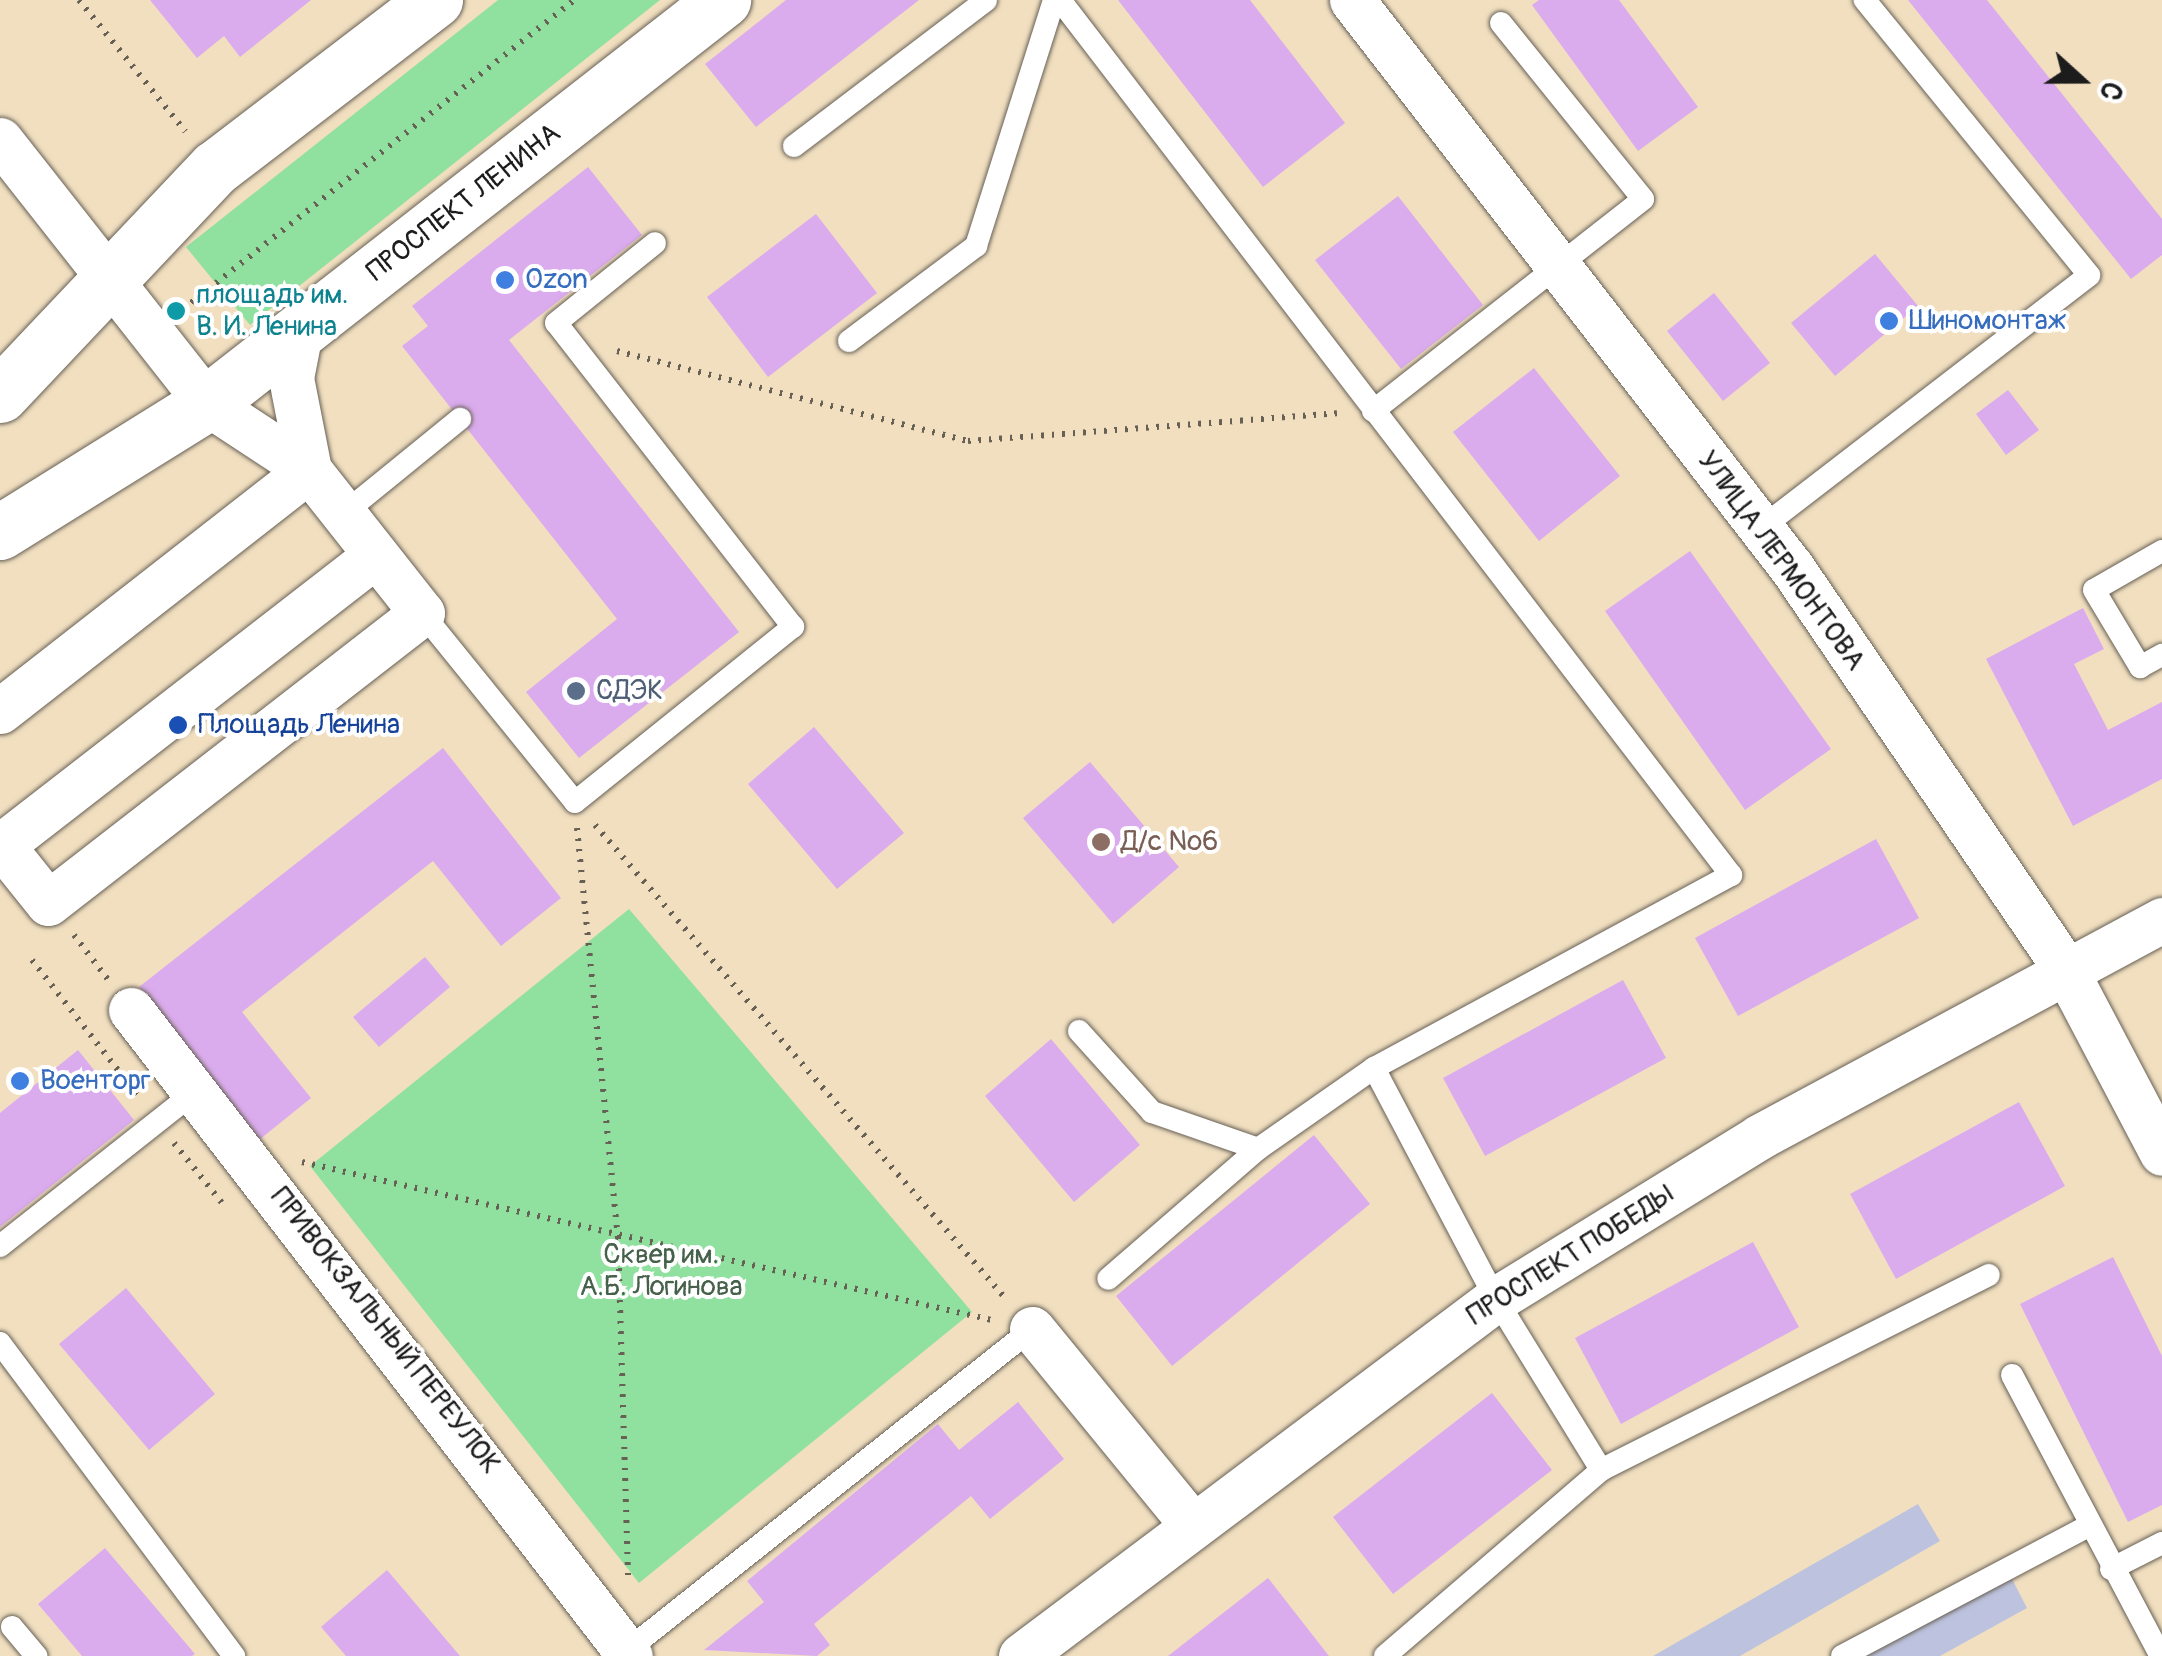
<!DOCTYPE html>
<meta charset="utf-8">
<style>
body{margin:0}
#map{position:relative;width:2162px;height:1656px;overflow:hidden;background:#f1dfc0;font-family:Pangolin,sans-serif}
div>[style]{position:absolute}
.industrial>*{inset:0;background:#bdc3de}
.green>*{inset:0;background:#90e09f}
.building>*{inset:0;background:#dbaced}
.path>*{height:6px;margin-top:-3px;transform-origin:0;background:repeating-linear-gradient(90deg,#676055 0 2.5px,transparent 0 10.5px)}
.roads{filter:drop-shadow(0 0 2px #676055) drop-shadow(0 0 2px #676055)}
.lane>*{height:22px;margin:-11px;padding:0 11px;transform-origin:11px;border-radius:11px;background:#fff}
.street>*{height:45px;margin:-22.5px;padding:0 22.5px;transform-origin:22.5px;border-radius:22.5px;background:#fff}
.secondary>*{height:55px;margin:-27.5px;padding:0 27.5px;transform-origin:27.5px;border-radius:27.5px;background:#fff}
.dots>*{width:28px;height:28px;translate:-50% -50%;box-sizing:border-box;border:5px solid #fff;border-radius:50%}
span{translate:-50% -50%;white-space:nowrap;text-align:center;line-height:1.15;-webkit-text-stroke:8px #fff;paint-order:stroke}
.street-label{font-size:28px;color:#1c1c1c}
.shop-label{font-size:28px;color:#366cbe}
.left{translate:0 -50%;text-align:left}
.culture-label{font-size:28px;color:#0d838f}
.service-label{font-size:28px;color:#4e5e75}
.transit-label{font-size:28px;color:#164399}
.education-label{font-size:28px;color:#785e54}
.park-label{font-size:28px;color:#45614a}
.north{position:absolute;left:2032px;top:30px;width:100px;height:100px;-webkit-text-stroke:8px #fff;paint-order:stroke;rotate:111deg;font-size:28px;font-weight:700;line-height:40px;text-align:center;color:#1c1c1c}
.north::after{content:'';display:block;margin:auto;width:35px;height:45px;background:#1c1c1c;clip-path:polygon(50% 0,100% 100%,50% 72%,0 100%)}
</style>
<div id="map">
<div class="industrial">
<div style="clip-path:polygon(1918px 1504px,1940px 1541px,1740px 1656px,1653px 1656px)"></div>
<div style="clip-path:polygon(2011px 1577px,2027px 1608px,1940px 1656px,1867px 1656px)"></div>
</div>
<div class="green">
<div style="clip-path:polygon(498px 0,660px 0,250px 325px,186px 247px)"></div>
<div style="clip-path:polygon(629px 909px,972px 1312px,639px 1583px,310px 1166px)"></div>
</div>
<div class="building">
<div style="clip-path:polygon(150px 0,311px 0,240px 57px,224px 36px,197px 58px)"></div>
<div style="clip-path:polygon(786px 0,919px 0,756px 127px,705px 64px)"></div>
<div style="clip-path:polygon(1118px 0,1250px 0,1345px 123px,1263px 187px)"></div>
<div style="clip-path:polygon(1539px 0,1619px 0,1698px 107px,1638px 151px,1532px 5px)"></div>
<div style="clip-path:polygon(1908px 0,1987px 0,2162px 219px,2162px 255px,2131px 279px)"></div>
<div style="clip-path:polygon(588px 167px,642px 235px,509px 340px,739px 632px,579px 758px,526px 692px,617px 619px,402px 346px,428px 326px,412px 306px)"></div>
<div style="clip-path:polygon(1398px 196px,1483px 305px,1401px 369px,1315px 260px)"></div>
<div style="clip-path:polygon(816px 214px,877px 293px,768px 377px,707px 297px)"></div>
<div style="clip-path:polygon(1875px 254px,1918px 306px,1835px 376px,1791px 323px)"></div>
<div style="clip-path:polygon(1714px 293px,1770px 363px,1723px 401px,1667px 331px)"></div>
<div style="clip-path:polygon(1534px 368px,1620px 476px,1539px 541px,1453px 432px)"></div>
<div style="clip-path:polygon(2008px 390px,2039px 430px,2006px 455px,1976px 414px)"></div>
<div style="clip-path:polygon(1690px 551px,1831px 749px,1745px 810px,1605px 611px)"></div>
<div style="clip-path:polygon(2083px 608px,2104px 649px,2074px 664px,2108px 730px,2162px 702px,2162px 779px,2073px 826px,1986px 659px)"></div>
<div style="clip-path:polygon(814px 727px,904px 833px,837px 889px,748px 784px)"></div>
<div style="clip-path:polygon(443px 748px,561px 898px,501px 946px,433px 861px,242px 1012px,311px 1098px,259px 1140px,139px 987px)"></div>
<div style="clip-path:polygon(1090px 762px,1179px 867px,1113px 924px,1023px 818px)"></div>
<div style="clip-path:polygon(1876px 839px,1919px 918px,1738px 1016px,1695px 938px)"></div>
<div style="clip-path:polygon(425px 957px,450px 987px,379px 1047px,353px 1017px)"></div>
<div style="clip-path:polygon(1623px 980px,1666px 1058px,1485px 1156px,1443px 1078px)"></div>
<div style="clip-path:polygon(1051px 1039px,1140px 1145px,1074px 1202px,985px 1096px)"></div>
<div style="clip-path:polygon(78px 1050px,134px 1120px,0 1227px,0 1113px)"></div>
<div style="clip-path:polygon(2019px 1102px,2065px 1186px,1896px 1279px,1850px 1194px)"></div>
<div style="clip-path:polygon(1314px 1135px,1370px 1204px,1172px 1366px,1116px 1296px)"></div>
<div style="clip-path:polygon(1753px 1242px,1799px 1327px,1621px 1424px,1575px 1338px)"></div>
<div style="clip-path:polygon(2113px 1257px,2162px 1356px,2162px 1505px,2128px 1522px,2020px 1304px)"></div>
<div style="clip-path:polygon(126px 1288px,215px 1394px,149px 1450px,59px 1344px)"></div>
<div style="clip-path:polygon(1492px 1393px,1552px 1470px,1393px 1594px,1333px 1517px)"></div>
<div style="clip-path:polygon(1018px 1402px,1064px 1459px,990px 1519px,971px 1496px,814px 1624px,830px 1645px,817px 1656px,704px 1650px,764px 1602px,747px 1581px,938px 1424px,959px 1450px)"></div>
<div style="clip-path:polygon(105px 1548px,195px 1654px,192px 1656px,82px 1656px,38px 1604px)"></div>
<div style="clip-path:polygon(387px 1570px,460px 1656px,346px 1656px,321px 1627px)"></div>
<div style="clip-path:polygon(1268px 1578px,1329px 1656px,1168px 1656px)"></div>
</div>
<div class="path">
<div style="left:79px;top:0;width:169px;rotate:51deg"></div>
<div style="left:183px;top:309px;width:498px;rotate:-38.3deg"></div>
<div style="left:617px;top:351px;width:362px;rotate:14.4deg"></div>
<div style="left:968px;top:441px;width:370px;rotate:-4.3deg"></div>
<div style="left:595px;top:825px;width:627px;rotate:49.07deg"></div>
<div style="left:577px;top:828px;width:411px;rotate:84.3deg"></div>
<div style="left:618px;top:1237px;width:346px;rotate:88.3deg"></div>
<div style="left:74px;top:935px;width:58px;rotate:52.7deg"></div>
<div style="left:32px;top:960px;width:174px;rotate:52deg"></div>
<div style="left:174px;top:1143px;width:77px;rotate:51.3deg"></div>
<div style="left:302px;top:1162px;width:708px;rotate:12.9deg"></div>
</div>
<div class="roads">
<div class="lane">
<div style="left:1060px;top:0;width:1103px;rotate:52.52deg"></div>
<div style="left:1731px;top:875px;width:406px;rotate:151.6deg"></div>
<div style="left:1374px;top:1068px;width:141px;rotate:145.1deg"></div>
<div style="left:1258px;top:1149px;width:198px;rotate:139.1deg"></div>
<div style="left:794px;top:146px;width:241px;rotate:-37.2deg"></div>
<div style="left:849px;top:341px;width:159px;rotate:-36.8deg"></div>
<div style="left:976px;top:246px;width:258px;rotate:-72.4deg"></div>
<div style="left:1373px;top:411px;width:343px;rotate:-38.1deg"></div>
<div style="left:1643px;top:199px;width:226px;rotate:-128.9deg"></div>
<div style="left:343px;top:514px;width:151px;rotate:-39.1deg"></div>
<div style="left:1761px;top:528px;width:414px;rotate:-37.6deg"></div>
<div style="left:2089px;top:275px;width:355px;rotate:-129.2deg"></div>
<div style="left:2162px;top:551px;width:78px;rotate:150.2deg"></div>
<div style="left:2094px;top:590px;width:90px;rotate:59.1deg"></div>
<div style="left:2140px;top:667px;width:25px;rotate:-29deg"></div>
<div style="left:422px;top:613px;width:243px;rotate:51deg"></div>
<div style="left:575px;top:802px;width:280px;rotate:-38.8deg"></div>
<div style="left:793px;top:627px;width:385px;rotate:-127.9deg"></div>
<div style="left:556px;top:323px;width:127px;rotate:-38.9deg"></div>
<div style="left:1079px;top:1031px;width:109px;rotate:48deg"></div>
<div style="left:1152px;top:1112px;width:112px;rotate:19.2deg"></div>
<div style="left:1374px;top:1068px;width:261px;rotate:62.2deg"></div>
<div style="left:1496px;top:1299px;width:201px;rotate:58.4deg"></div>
<div style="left:0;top:1246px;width:250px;rotate:-38.3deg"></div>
<div style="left:0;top:1343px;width:391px;rotate:53.2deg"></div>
<div style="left:2012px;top:1375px;width:318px;rotate:62.1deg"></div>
<div style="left:2111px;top:1569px;width:57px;rotate:-27deg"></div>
<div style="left:12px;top:1627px;width:38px;rotate:50deg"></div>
<div style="left:620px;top:1656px;width:526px;rotate:-38.44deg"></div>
<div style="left:1385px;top:1656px;width:285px;rotate:-40.7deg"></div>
<div style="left:1601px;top:1470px;width:434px;rotate:-26.7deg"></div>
<div style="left:1842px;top:1656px;width:277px;rotate:-27.8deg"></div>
</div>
<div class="street">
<div style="left:1352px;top:0;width:718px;rotate:52.24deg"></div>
<div style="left:1792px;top:568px;width:483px;rotate:55.7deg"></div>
<div style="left:2064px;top:967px;width:210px;rotate:62.2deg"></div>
<div style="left:0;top:140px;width:335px;rotate:51.8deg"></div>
<div style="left:207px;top:403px;width:122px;rotate:33.3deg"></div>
<div style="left:309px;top:470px;width:182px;rotate:51.7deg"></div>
<div style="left:422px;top:613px;width:473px;rotate:142.2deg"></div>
<div style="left:48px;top:903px;width:77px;rotate:-128.7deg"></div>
<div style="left:300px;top:332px;width:47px;rotate:101.1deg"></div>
<div style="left:291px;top:378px;width:94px;rotate:78.9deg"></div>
<div style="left:0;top:711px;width:392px;rotate:-38deg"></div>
<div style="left:2px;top:845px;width:472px;rotate:-37.8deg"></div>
<div style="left:131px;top:1010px;width:816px;rotate:52.32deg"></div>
<div style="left:1032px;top:1329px;width:251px;rotate:50.7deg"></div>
<div style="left:1021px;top:1656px;width:594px;rotate:-36.93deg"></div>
<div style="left:1496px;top:1299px;width:309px;rotate:-31.6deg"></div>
<div style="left:1759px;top:1137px;width:458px;rotate:-28.3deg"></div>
</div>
<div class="secondary">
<div style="left:0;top:395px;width:313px;rotate:-46.6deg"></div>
<div style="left:215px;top:168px;width:277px;rotate:-37.4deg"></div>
<div style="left:0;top:532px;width:244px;rotate:-31.9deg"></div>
<div style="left:207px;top:403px;width:655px;rotate:-37.99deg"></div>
</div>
</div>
<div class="dots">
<div style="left:505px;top:280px;background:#3f7fe0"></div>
<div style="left:176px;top:311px;background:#0f9aa8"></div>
<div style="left:1889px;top:321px;background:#3f7fe0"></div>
<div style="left:576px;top:691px;background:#5c6f8a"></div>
<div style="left:178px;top:725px;background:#1a4fb4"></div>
<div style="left:1101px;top:842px;background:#8d6e63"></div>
<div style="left:20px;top:1081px;background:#3f7fe0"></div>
</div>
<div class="street-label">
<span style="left:464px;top:203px;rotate:-38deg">ПРОСПЕКТ ЛЕНИНА</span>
<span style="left:1781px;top:561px;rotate:54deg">УЛИЦА ЛЕРМОНТОВА</span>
<span style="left:1571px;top:1256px;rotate:-32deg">ПРОСПЕКТ ПОБЕДЫ</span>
<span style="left:385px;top:1331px;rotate:52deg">ПРИВОКЗАЛЬНЫЙ ПЕРЕУЛОК</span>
</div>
<div class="shop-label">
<span class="left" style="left:525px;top:280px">Ozon</span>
<span class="left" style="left:1909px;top:321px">Шиномонтаж</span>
<span class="left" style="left:40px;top:1081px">Военторг</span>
</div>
<div class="culture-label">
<span class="left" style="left:196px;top:311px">площадь им.<br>В. И. Ленина</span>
</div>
<div class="service-label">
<span class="left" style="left:596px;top:691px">СДЭК</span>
</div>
<div class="transit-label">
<span class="left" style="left:198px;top:725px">Площадь Ленина</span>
</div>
<div class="education-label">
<span class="left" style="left:1121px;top:842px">Д/с №6</span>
</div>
<div class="park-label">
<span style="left:661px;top:1271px">Сквер им.<br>А.Б. Логинова</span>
</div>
<div class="north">С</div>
</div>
